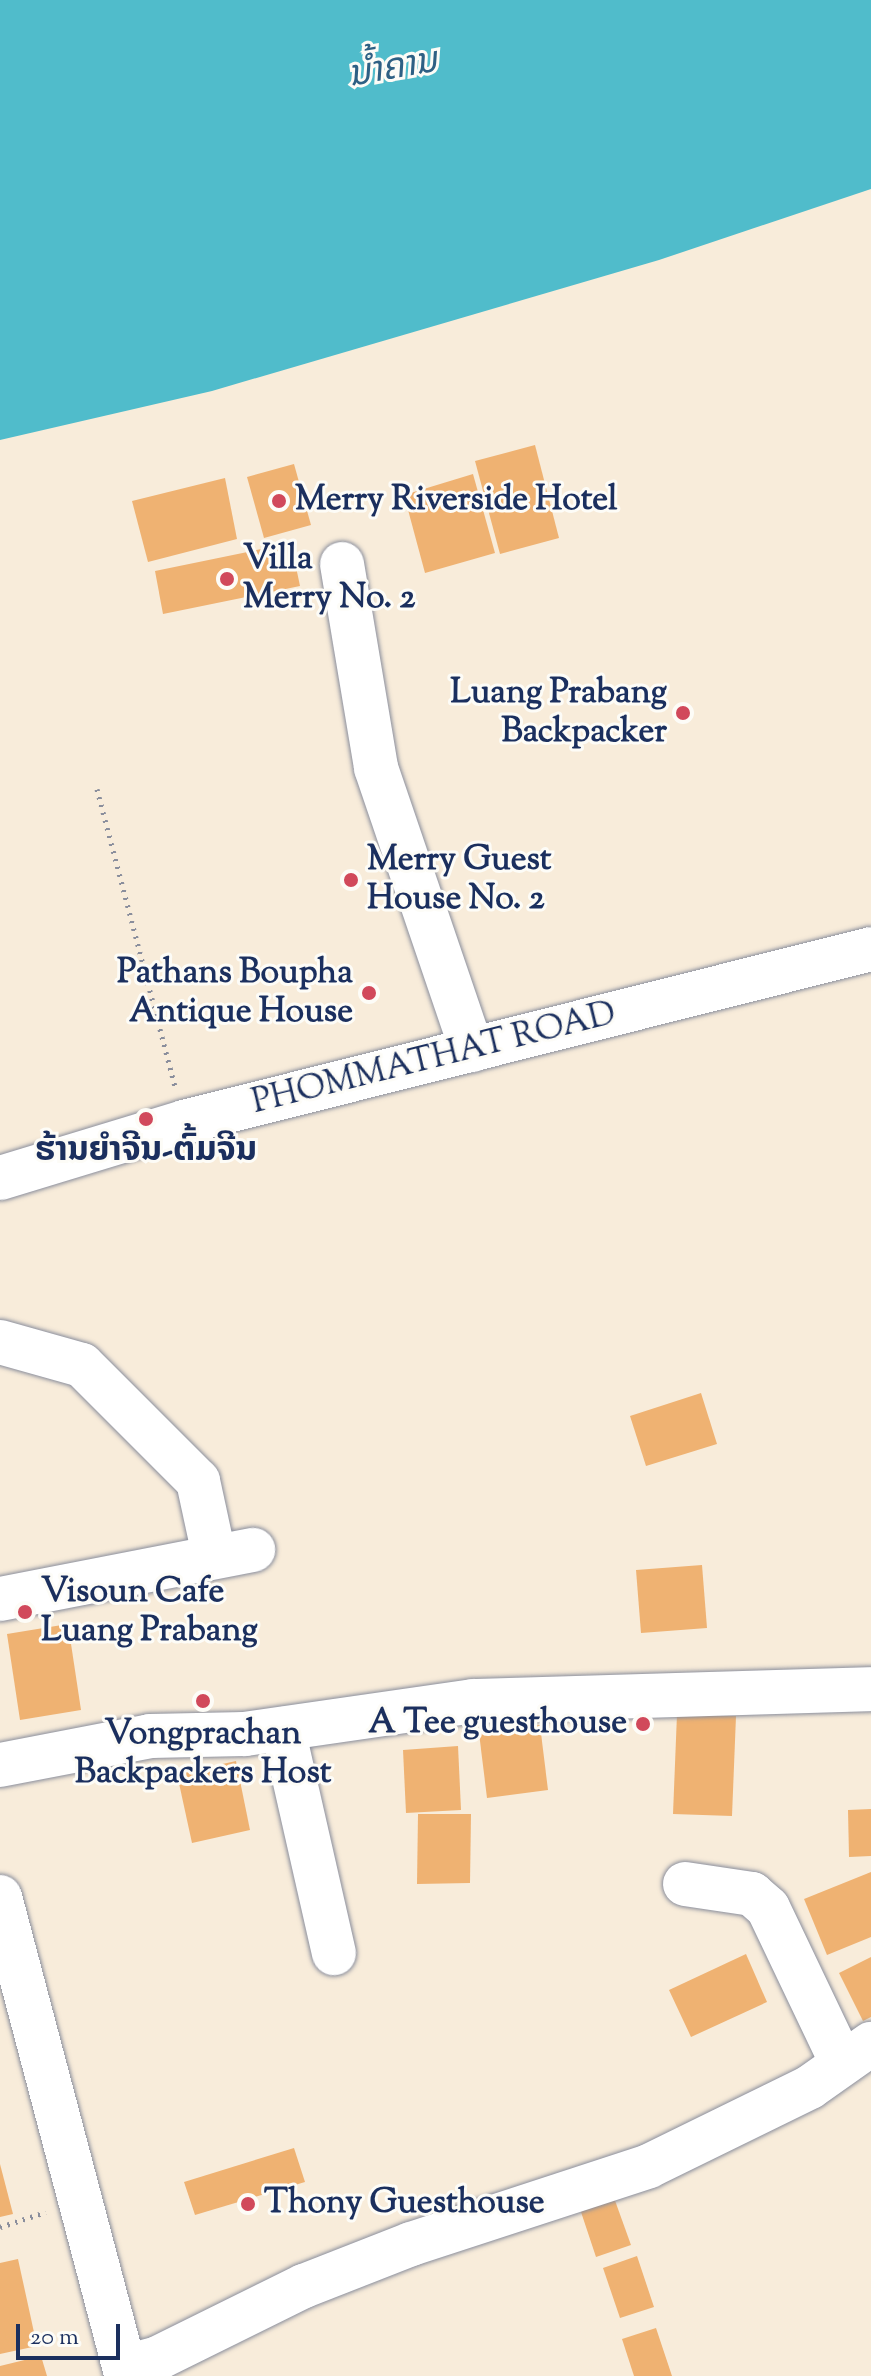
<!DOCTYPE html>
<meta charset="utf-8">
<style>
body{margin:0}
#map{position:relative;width:871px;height:2376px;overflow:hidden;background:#f8ecda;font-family:"Sorts Mill Goudy","Noto Sans Lao",serif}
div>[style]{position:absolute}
.water>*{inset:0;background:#50bccb}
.building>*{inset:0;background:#efb272}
.path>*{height:5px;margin-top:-2.5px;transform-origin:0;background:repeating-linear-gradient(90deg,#8a8e9c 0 2px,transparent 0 8px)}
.roads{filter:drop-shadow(0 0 2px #8a8e9c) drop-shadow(0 0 2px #8a8e9c)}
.minor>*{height:44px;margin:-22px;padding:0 22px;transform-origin:22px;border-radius:22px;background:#fff}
.dots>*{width:22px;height:22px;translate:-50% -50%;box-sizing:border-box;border:4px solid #fdfcf7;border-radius:50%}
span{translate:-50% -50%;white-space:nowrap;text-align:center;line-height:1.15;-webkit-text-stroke:6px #fdfcf7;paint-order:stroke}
.poi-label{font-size:34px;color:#1b2f5e;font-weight:700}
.left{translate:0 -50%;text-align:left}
.right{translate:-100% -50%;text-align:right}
.street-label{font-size:34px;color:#1b2f5e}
.water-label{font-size:36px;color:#2e6084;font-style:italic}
.scale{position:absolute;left:16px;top:2324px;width:104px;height:36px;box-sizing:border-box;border:4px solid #1b2f5e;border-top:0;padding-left:10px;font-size:24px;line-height:28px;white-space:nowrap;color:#1b2f5e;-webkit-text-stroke:6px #fdfcf7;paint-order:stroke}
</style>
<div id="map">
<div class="water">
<div style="clip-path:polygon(0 0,871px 0,871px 189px,659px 260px,212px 391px,0 440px)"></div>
</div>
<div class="building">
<div style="clip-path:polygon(535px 445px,559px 538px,500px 554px,475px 461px)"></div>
<div style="clip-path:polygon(294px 464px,311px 525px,264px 538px,247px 477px)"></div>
<div style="clip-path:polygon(473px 474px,495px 553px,425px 573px,404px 495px)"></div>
<div style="clip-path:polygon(225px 478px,237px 539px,148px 562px,132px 501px)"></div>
<div style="clip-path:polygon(291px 543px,300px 586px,163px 614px,155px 571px)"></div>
<div style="clip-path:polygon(701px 1393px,717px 1444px,646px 1466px,630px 1416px)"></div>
<div style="clip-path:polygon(702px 1565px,707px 1628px,641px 1633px,636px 1570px)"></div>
<div style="clip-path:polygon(68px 1624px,81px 1710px,20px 1720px,7px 1634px)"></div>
<div style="clip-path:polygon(677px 1714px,736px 1716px,732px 1816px,673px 1814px)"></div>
<div style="clip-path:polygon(540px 1725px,548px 1790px,487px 1798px,479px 1733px)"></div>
<div style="clip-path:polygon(458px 1746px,461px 1810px,406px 1813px,403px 1750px)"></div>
<div style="clip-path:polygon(236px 1761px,250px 1830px,192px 1843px,177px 1774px)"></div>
<div style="clip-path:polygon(871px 1809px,871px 1856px,849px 1857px,848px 1810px)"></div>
<div style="clip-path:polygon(418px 1814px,471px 1814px,470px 1883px,417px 1884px)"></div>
<div style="clip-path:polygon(871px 1872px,871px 1937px,827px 1955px,804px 1899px)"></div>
<div style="clip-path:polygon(746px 1954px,767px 2002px,691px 2037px,669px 1990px)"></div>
<div style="clip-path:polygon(871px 1957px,871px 2017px,863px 2021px,839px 1973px)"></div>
<div style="clip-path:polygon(294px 2148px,305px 2182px,195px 2215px,184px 2182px)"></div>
<div style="clip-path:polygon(0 2164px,13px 2214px,0 2217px)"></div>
<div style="clip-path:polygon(613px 2195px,631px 2245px,596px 2257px,579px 2206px)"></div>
<div style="clip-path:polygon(637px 2256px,654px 2307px,620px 2318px,603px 2268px)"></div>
<div style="clip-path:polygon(18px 2259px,37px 2346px,0 2354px,0 2263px)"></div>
<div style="clip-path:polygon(656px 2328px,672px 2376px,634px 2376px,622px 2339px)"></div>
<div style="clip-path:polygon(41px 2356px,47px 2376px,0 2376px,0 2366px)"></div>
</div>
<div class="path">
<div style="left:97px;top:789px;width:307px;rotate:75.3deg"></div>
<div style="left:0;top:2227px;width:48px;rotate:-18.1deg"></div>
</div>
<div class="roads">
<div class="minor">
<div style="left:342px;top:564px;width:207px;rotate:80.5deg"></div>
<div style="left:376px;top:768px;width:298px;rotate:71.2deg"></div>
<div style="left:0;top:1178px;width:192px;rotate:-16.9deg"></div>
<div style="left:184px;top:1122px;width:708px;rotate:-14.13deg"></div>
<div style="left:0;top:1342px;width:85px;rotate:15.7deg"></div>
<div style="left:82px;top:1365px;width:164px;rotate:45deg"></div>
<div style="left:198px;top:1481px;width:76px;rotate:77.8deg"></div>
<div style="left:0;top:1599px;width:258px;rotate:-11deg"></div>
<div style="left:283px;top:1729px;width:230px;rotate:77.2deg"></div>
<div style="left:0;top:1765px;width:153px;rotate:-10.9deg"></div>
<div style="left:150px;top:1736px;width:95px;rotate:-1.2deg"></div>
<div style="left:245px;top:1734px;width:230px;rotate:-8.2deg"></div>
<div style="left:473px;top:1701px;width:398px;rotate:-1.7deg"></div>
<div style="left:685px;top:1884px;width:68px;rotate:8.5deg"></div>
<div style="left:752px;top:1894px;width:21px;rotate:41deg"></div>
<div style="left:768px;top:1908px;width:170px;rotate:64.5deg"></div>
<div style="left:0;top:1897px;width:496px;rotate:75.2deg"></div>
<div style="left:125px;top:2367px;width:34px;rotate:-15deg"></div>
<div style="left:158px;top:2358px;width:163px;rotate:-26.3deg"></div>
<div style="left:304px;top:2286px;width:115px;rotate:-21.4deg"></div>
<div style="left:411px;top:2244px;width:250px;rotate:-18.1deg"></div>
<div style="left:649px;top:2166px;width:179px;rotate:-26.1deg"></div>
<div style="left:810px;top:2087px;width:75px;rotate:-35.2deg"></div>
</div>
</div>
<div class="dots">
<div style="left:279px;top:501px;background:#d1495b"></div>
<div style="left:227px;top:579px;background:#d1495b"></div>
<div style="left:683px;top:713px;background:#d1495b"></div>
<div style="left:351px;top:880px;background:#d1495b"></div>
<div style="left:369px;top:993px;background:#d1495b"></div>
<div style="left:146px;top:1119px;background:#d1495b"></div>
<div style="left:25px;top:1612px;background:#d1495b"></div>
<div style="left:203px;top:1701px;background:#d1495b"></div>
<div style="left:643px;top:1724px;background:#d1495b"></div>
<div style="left:248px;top:2204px;background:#d1495b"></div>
</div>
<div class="poi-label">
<span class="left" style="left:295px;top:501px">Merry Riverside Hotel</span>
<span class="left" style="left:243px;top:579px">Villa<br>Merry No. 2</span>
<span class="right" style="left:667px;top:713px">Luang Prabang<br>Backpacker</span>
<span class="left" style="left:367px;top:880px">Merry Guest<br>House No. 2</span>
<span class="right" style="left:353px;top:993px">Pathans Boupha<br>Antique House</span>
<span style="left:146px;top:1152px">ຮ້ານຍຳຈີນ-ຕົ້ມຈີນ</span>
<span class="left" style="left:41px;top:1612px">Visoun Cafe<br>Luang Prabang</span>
<span class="right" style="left:627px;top:1724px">A Tee guesthouse</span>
<span style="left:203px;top:1754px">Vongprachan<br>Backpackers Host</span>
<span class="left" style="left:264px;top:2204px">Thony Guesthouse</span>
</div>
<div class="street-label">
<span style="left:434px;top:1059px;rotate:-14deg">PHOMMATHAT ROAD</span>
</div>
<div class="water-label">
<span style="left:393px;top:70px;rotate:-10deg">ນ້ຳຄານ</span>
</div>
<div class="scale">20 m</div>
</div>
